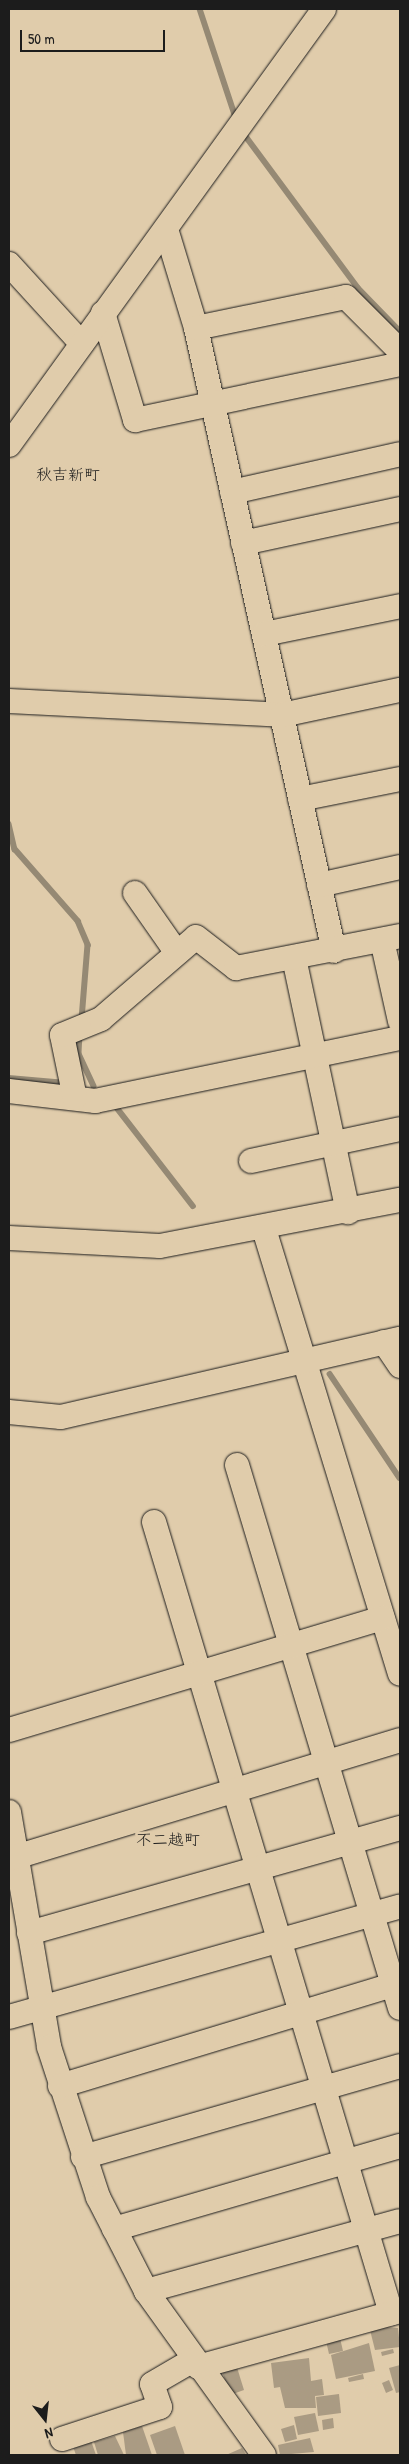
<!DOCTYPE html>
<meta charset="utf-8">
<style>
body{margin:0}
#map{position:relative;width:409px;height:2464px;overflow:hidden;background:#e0ccab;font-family:"Patrick Hand","Klee One",sans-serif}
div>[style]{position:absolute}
.stream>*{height:5.5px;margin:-2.75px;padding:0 2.75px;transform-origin:2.75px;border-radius:2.75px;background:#958974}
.building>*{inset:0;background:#aa9b83}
.roads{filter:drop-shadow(0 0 1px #1c1c1c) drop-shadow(0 0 1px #1c1c1c)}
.minor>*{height:24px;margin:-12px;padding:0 12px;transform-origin:12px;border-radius:12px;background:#e0ccab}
span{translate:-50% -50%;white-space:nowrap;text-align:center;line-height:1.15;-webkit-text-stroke:5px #e0ccab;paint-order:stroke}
.neighbourhood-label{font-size:16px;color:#1c1c1c}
.frame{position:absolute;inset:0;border:10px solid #1c1c1c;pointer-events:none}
.north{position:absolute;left:20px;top:2394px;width:50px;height:50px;-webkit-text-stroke:4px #e0ccab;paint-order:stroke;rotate:164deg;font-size:14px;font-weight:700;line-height:20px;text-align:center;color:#1c1c1c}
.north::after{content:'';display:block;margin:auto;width:18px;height:22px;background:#1c1c1c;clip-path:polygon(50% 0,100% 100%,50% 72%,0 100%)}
.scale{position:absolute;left:20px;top:30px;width:145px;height:22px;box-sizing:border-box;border:2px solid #1c1c1c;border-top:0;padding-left:6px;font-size:15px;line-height:18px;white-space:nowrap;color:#1c1c1c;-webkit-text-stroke:4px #e0ccab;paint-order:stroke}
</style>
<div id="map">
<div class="stream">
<div style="left:200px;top:9px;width:118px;rotate:71.7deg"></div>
<div style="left:242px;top:131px;width:195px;rotate:53.5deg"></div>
<div style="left:358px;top:288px;width:60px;rotate:45.7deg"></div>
<div style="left:9px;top:824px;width:26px;rotate:77deg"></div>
<div style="left:15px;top:849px;width:96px;rotate:48.8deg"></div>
<div style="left:78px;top:921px;width:26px;rotate:67deg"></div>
<div style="left:88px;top:945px;width:75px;rotate:94.6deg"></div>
<div style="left:80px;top:1034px;width:20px;rotate:93deg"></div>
<div style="left:79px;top:1054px;width:35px;rotate:65deg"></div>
<div style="left:9px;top:1078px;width:57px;rotate:5deg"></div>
<div style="left:114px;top:1104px;width:129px;rotate:52.2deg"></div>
<div style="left:330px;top:1374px;width:125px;rotate:56.1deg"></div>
</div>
<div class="building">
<div style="clip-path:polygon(385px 2327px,398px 2328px,400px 2347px,375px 2350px,370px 2330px)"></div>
<div style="clip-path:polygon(340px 2338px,343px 2351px,329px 2354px,326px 2341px)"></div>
<div style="clip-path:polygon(369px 2343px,375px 2371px,336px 2379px,331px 2355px)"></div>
<div style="clip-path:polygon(393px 2349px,394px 2353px,382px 2356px,381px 2352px)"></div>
<div style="clip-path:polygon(309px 2358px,311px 2381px,322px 2379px,324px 2395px,315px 2396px,316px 2408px,285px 2408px,280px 2387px,274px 2388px,271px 2363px)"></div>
<div style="clip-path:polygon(235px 2361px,244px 2390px,230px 2395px,220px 2365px)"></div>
<div style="clip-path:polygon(400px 2365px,400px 2392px,396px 2393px,389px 2368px)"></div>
<div style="clip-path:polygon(363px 2374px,364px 2379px,349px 2382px,348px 2378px)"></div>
<div style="clip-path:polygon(389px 2380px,393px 2390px,386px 2393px,382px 2383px)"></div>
<div style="clip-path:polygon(339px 2394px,341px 2413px,318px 2416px,316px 2397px)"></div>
<div style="clip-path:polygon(315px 2413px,319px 2431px,298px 2435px,294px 2417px)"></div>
<div style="clip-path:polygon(333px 2418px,334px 2428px,323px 2430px,322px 2420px)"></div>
<div style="clip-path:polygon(294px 2425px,297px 2439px,285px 2442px,281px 2429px)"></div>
<div style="clip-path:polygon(142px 2426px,152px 2455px,126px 2455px,123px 2432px)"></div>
<div style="clip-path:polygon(175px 2426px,185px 2455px,157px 2455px,150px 2435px)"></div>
<div style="clip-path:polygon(115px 2436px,124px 2455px,98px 2455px,94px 2442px)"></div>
<div style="clip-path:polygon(90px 2438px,96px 2455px,76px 2455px,72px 2444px)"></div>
<div style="clip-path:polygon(310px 2438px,314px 2452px,280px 2455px,278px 2445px)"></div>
<div style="clip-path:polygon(242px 2448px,246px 2455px,226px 2455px)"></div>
</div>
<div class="roads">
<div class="minor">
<div style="left:166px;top:229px;width:103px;rotate:73.1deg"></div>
<div style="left:196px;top:328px;width:638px;rotate:77.51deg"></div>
<div style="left:9px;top:264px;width:108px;rotate:47.6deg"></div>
<div style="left:103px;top:313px;width:112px;rotate:73.3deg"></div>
<div style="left:135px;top:420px;width:271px;rotate:-11.9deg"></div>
<div style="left:196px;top:328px;width:153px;rotate:-11.7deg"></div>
<div style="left:346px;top:297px;width:76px;rotate:45deg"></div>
<div style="left:9px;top:445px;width:538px;rotate:-54.15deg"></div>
<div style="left:232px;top:492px;width:172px;rotate:-12.7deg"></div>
<div style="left:243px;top:543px;width:161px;rotate:-12.2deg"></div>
<div style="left:264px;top:634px;width:139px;rotate:-11.6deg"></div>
<div style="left:9px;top:701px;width:273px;rotate:2.9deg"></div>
<div style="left:282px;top:715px;width:121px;rotate:-12deg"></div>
<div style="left:300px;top:799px;width:102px;rotate:-11.3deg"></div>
<div style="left:319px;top:885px;width:83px;rotate:-12.5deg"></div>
<div style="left:135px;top:893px;width:73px;rotate:55deg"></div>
<div style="left:382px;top:940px;width:83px;rotate:77.5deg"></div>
<div style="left:294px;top:958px;width:260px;rotate:78deg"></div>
<div style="left:9px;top:1091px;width:87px;rotate:6.6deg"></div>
<div style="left:95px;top:1101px;width:311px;rotate:-11.7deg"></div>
<div style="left:75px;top:1098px;width:64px;rotate:-101.7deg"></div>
<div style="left:62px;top:1035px;width:42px;rotate:-22.3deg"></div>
<div style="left:101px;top:1019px;width:125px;rotate:-40.8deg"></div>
<div style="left:196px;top:937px;width:51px;rotate:37.8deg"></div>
<div style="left:236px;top:968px;width:167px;rotate:-11deg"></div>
<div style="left:251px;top:1161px;width:152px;rotate:-12.1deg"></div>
<div style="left:264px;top:1229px;width:465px;rotate:73deg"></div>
<div style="left:9px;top:1238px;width:151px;rotate:3deg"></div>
<div style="left:160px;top:1246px;width:244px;rotate:-10.9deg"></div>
<div style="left:384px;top:1342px;width:29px;rotate:56deg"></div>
<div style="left:9px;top:1412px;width:52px;rotate:5.5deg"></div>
<div style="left:61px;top:1417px;width:348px;rotate:-13deg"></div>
<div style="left:237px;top:1465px;width:567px;rotate:73.29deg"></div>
<div style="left:154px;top:1522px;width:826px;rotate:73.32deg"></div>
<div style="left:9px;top:1730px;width:390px;rotate:-16.7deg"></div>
<div style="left:9px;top:1812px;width:238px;rotate:80.3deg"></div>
<div style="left:49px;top:2047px;width:158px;rotate:71.9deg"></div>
<div style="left:98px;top:2197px;width:106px;rotate:62.9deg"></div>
<div style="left:146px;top:2291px;width:202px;rotate:54.3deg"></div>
<div style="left:9px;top:1859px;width:409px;rotate:-16.9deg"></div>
<div style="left:29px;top:1933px;width:386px;rotate:-15.8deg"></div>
<div style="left:9px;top:2017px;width:406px;rotate:-15.8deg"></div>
<div style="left:60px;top:2086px;width:355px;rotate:-16.9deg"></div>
<div style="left:83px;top:2157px;width:330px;rotate:-16deg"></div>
<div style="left:114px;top:2229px;width:298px;rotate:-16.2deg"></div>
<div style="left:146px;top:2291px;width:263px;rotate:-15.4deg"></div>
<div style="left:198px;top:2367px;width:210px;rotate:-15.5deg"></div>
<div style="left:62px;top:2439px;width:103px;rotate:-18.1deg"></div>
<div style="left:160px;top:2407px;width:24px;rotate:-109deg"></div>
<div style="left:152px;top:2384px;width:48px;rotate:-30.3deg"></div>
</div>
</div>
<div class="neighbourhood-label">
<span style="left:68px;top:474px">秋吉新町</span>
<span style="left:168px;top:1839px">不二越町</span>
</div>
<div class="frame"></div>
<div class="north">N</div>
<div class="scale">50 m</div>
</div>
